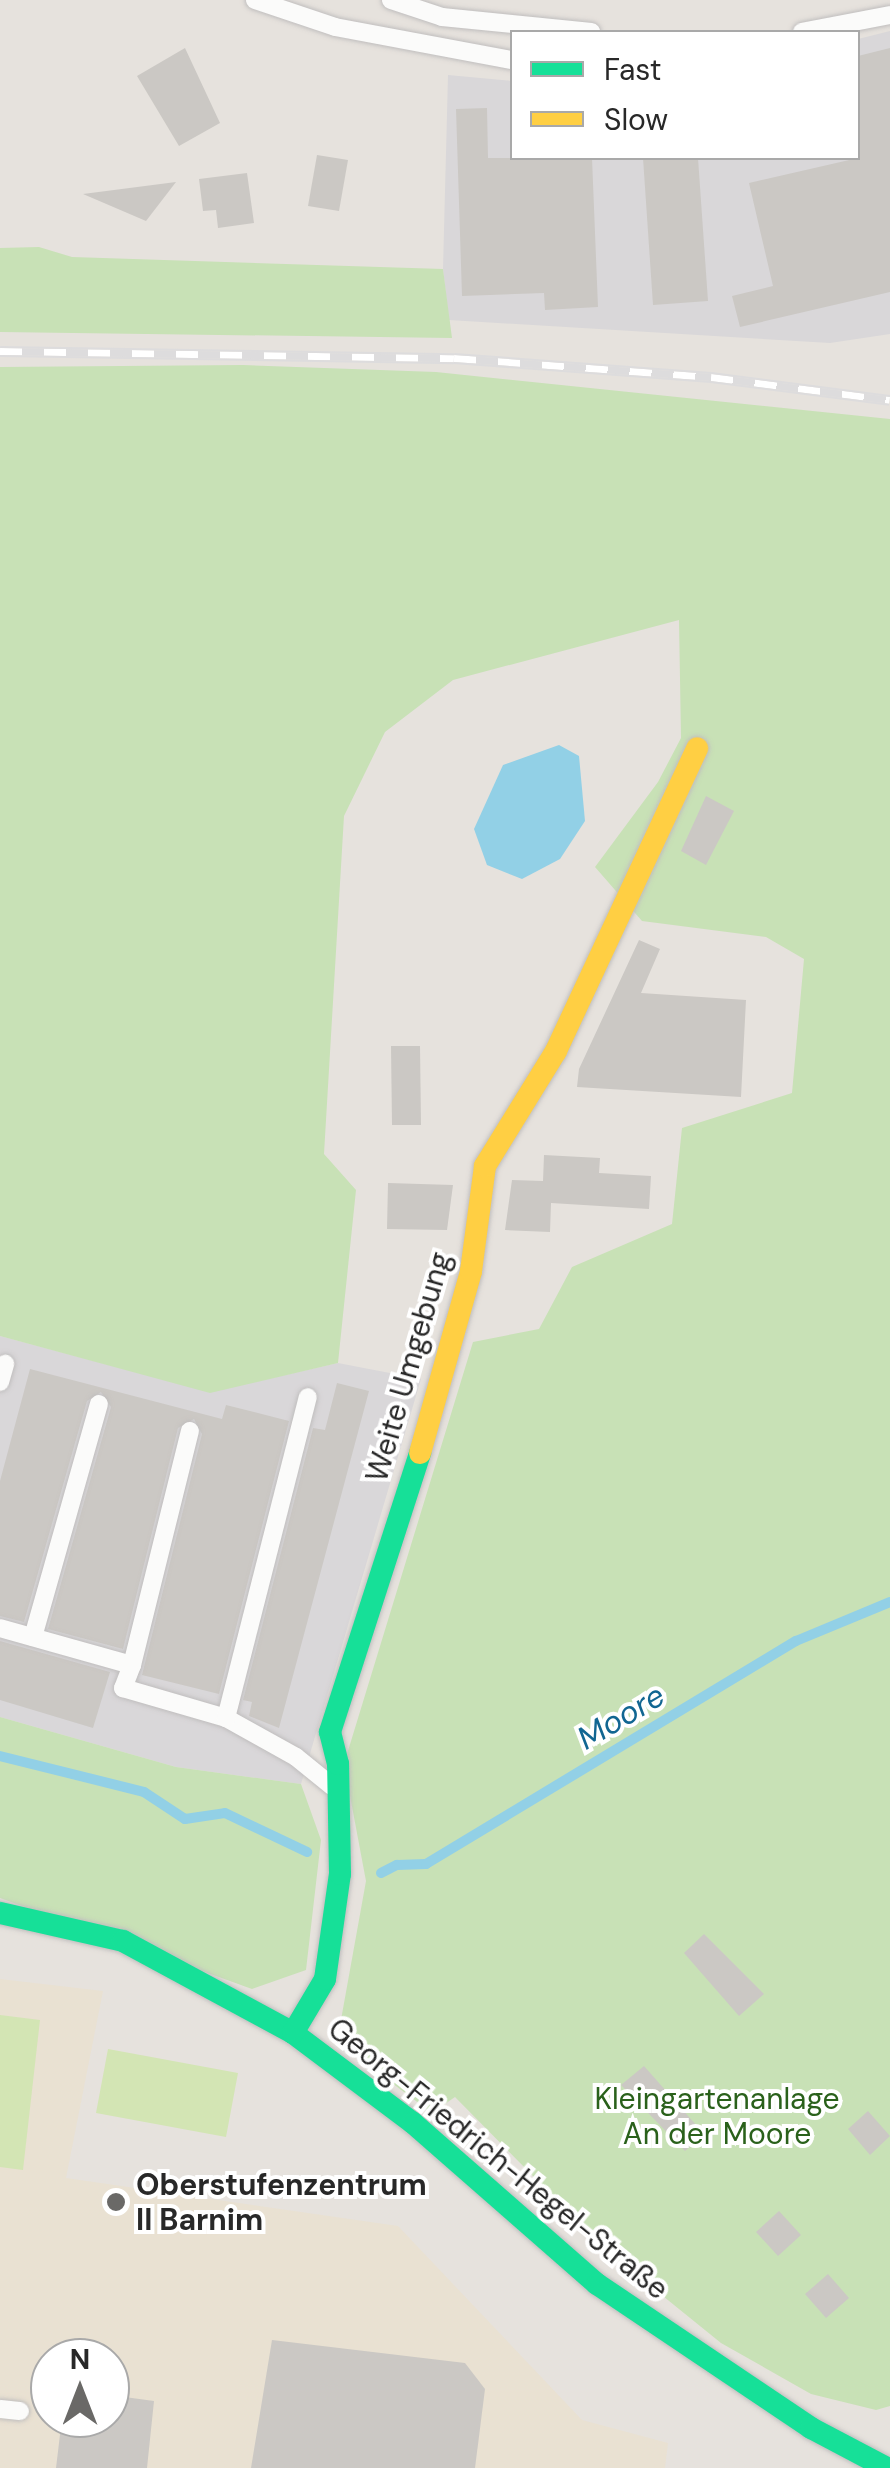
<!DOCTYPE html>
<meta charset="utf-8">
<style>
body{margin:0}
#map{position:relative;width:890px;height:2468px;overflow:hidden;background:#e6e2dd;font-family:"DM Sans",sans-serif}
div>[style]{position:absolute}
.industrial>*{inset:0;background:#d9d7d9}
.education>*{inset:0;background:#e9e1d2}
.green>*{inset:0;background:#c8e1b6}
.pitch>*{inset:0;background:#d3e5b4}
.water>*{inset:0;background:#92d0e6}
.stream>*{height:10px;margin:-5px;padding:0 5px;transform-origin:5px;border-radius:5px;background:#92d0e6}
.building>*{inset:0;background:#cbc8c4}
.roads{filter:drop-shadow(0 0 2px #c0bebe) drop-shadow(0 0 2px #c0bebe)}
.lane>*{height:18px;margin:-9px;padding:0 9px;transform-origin:9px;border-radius:9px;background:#fbfbfa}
.fast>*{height:22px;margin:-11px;padding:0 11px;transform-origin:11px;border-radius:11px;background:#16e098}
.slow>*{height:22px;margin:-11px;padding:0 11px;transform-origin:11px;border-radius:11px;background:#ffcf43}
.rail>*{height:11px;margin-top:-5.5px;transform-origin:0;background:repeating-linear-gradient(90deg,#fff 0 22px,#dddcdd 0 44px);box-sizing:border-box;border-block:2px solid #dddcdd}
.dots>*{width:28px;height:28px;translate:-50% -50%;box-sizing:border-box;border:5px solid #fff;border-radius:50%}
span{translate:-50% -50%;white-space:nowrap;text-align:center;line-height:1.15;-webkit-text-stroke:8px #fff;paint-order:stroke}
.street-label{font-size:30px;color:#282828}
.park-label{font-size:30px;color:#2a611b}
.poi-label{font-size:30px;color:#282828;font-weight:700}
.left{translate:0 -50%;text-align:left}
.water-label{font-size:32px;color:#116692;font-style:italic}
.legend{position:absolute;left:510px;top:30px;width:350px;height:130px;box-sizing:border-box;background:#fff;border:2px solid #a9a9a9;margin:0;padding:12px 18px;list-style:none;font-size:30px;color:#282828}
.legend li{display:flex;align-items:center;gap:20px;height:50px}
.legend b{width:50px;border:2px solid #a9a9a9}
.north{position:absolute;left:30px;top:2338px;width:100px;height:100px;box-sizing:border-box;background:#fff;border:2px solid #a9a9a9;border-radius:50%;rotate:0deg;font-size:28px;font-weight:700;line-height:40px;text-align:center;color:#282828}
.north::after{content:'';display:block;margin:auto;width:35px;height:45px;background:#6a6967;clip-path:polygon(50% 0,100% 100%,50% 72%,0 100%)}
</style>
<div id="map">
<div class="industrial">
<div style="clip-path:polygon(890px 31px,890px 334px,830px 343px,449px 320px,443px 269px,448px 75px,512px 81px,512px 158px,858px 158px,858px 39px)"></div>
<div style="clip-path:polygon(0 1336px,210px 1392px,338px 1363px,421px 1379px,301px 1784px,176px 1767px,0 1717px)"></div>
</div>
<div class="education">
<div style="clip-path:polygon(evenodd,0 1979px,103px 1991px,66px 2178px,398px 2226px,582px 2420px,668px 2443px,665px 2468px,0 2468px,0 1979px,50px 2358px,110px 2358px,110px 2418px,50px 2418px,50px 2358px)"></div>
</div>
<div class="green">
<div style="clip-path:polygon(39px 247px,72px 257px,443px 269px,452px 338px,0 332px,0 248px)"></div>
<div style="clip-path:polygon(243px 365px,436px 372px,890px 419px,890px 2406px,876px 2410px,811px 2394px,721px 2343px,606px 2250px,455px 2097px,432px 2113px,337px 2042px,366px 1881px,344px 1764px,473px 1342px,539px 1329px,572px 1267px,672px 1224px,682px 1128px,792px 1093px,804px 959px,766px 937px,642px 921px,595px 867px,658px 782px,681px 738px,679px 620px,453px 680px,385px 732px,344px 816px,324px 1154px,356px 1190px,338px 1363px,210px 1393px,0 1336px,0 367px)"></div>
<div style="clip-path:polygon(0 1717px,176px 1767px,301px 1784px,321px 1840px,306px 1970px,252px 1989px,0 1898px)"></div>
</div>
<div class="pitch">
<div style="clip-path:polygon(0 2015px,40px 2020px,23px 2170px,0 2167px)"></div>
<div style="clip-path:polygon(108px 2049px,238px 2073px,226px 2137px,96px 2113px)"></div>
</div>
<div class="water">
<div style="clip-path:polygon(559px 745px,579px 756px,585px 821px,560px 859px,522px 879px,487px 865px,474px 829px,503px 765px)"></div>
</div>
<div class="stream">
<div style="left:0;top:1756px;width:148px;rotate:14deg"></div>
<div style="left:144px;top:1792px;width:49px;rotate:33.4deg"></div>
<div style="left:185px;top:1819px;width:40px;rotate:-8.5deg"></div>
<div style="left:225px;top:1813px;width:91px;rotate:25.4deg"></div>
<div style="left:381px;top:1873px;width:18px;rotate:-27deg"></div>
<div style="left:397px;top:1865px;width:29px;rotate:-2deg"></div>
<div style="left:426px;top:1864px;width:432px;rotate:-31.1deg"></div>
<div style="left:796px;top:1641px;width:102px;rotate:-22.5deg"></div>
</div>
<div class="building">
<div style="clip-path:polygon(185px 48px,220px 123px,179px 146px,137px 76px)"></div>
<div style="clip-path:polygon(890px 48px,890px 292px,740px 327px,732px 296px,773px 286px,749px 183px,858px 158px,858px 56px)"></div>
<div style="clip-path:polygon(487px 108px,488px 158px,592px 158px,598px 307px,545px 310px,544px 293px,462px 296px,456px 109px)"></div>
<div style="clip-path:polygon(317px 155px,348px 160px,339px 211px,308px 206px)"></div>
<div style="clip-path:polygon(643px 158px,698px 158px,708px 301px,653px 305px)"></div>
<div style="clip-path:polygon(247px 173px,254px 223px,218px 228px,216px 210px,203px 211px,199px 179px)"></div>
<div style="clip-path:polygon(176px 182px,146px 221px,83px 194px)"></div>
<div style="clip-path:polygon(706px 796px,734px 811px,706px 865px,681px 851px)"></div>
<div style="clip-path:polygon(639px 940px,660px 949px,641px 993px,746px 1000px,741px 1097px,577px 1087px,579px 1069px)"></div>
<div style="clip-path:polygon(391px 1046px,420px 1046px,421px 1125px,392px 1125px)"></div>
<div style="clip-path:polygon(544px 1155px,600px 1158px,599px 1173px,651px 1176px,649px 1209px,551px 1203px,550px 1232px,505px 1230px,512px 1180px,543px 1181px)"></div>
<div style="clip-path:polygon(388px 1183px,453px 1185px,447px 1230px,387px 1229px)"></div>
<div style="clip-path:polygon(30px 1369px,222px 1419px,226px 1405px,289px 1421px,219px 1694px,142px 1675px,202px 1434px,194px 1419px,178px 1428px,123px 1649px,48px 1629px,111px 1407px,101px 1392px,87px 1401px,24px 1622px,0 1616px,0 1481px)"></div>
<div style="clip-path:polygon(337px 1383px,369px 1391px,279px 1728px,249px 1716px,252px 1702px,243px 1700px,313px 1428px,325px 1430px)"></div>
<div style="clip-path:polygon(0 1641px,110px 1672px,93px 1728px,0 1700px)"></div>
<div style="clip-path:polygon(704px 1934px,764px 1994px,739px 2016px,684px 1953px)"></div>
<div style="clip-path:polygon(644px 2066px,704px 2134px,685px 2151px,621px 2085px)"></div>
<div style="clip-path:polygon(868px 2111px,890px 2136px,870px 2155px,848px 2129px)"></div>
<div style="clip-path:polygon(779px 2211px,801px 2235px,778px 2256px,756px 2232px)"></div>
<div style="clip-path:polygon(828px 2274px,849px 2298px,826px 2318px,805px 2294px)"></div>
<div style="clip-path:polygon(272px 2340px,465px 2363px,485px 2389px,475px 2468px,251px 2468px)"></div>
<div style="clip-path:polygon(110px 2395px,154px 2401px,147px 2468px,56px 2468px,62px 2418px,110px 2418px)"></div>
</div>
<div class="roads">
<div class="lane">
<div style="left:255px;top:0;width:84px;rotate:18.6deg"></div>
<div style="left:335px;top:27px;width:180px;rotate:10.6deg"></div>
<div style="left:391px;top:0;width:54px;rotate:18.4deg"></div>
<div style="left:442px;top:17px;width:150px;rotate:5.7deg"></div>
<div style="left:802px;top:32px;width:90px;rotate:-10.9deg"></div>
<div style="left:0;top:1382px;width:19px;rotate:-74deg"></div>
<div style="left:0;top:1628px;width:137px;rotate:15.7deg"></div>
<div style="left:132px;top:1665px;width:241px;rotate:-76.1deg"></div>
<div style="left:33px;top:1637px;width:242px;rotate:-74.2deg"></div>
<div style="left:132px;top:1665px;width:25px;rotate:111deg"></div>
<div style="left:123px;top:1688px;width:107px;rotate:16.2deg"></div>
<div style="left:226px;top:1718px;width:80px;rotate:29.1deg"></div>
<div style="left:296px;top:1757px;width:46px;rotate:38.9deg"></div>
<div style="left:226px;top:1718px;width:331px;rotate:-75.7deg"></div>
<div style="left:0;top:2409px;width:20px;rotate:6deg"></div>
</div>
<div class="fast">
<div style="left:0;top:1913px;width:126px;rotate:12.8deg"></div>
<div style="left:123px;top:1941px;width:193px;rotate:28.4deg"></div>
<div style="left:293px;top:2033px;width:150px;rotate:36.9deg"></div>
<div style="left:413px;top:2123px;width:244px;rotate:41.2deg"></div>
<div style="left:597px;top:2284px;width:258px;rotate:33.9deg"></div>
<div style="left:811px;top:2428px;width:86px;rotate:27.8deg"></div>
<div style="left:293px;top:2033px;width:63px;rotate:-59.3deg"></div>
<div style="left:325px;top:1979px;width:106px;rotate:-81.9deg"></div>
<div style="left:340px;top:1874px;width:110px;rotate:-91deg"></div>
<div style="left:338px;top:1764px;width:33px;rotate:-104deg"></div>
<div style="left:330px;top:1732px;width:293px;rotate:-72.1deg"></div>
</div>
<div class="slow">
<div style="left:420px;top:1453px;width:189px;rotate:-74.3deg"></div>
<div style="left:471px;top:1271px;width:106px;rotate:-82.4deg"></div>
<div style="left:485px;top:1166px;width:135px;rotate:-58.3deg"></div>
<div style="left:556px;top:1051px;width:334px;rotate:-65deg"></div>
</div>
</div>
<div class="rail">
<div style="left:0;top:351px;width:454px;rotate:0.9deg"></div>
<div style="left:454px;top:358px;width:258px;rotate:4.2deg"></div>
<div style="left:711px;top:377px;width:180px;rotate:7.3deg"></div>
</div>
<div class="dots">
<div style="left:116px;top:2202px;background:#6a6967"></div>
</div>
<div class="street-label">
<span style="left:409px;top:1367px;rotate:-74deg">Weite Umgebung</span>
<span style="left:498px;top:2159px;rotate:39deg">Georg-Friedrich-Hegel-Straße</span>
</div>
<div class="park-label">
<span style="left:717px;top:2116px">Kleingartenanlage<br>An der Moore</span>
</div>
<div class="poi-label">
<span class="left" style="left:136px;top:2202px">Oberstufenzentrum<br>II Barnim</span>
</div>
<div class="water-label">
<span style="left:621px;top:1717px;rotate:-31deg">Moore</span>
</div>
<ul class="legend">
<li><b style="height:12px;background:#16e098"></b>Fast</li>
<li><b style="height:12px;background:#ffcf43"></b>Slow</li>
</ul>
<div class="north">N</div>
</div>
